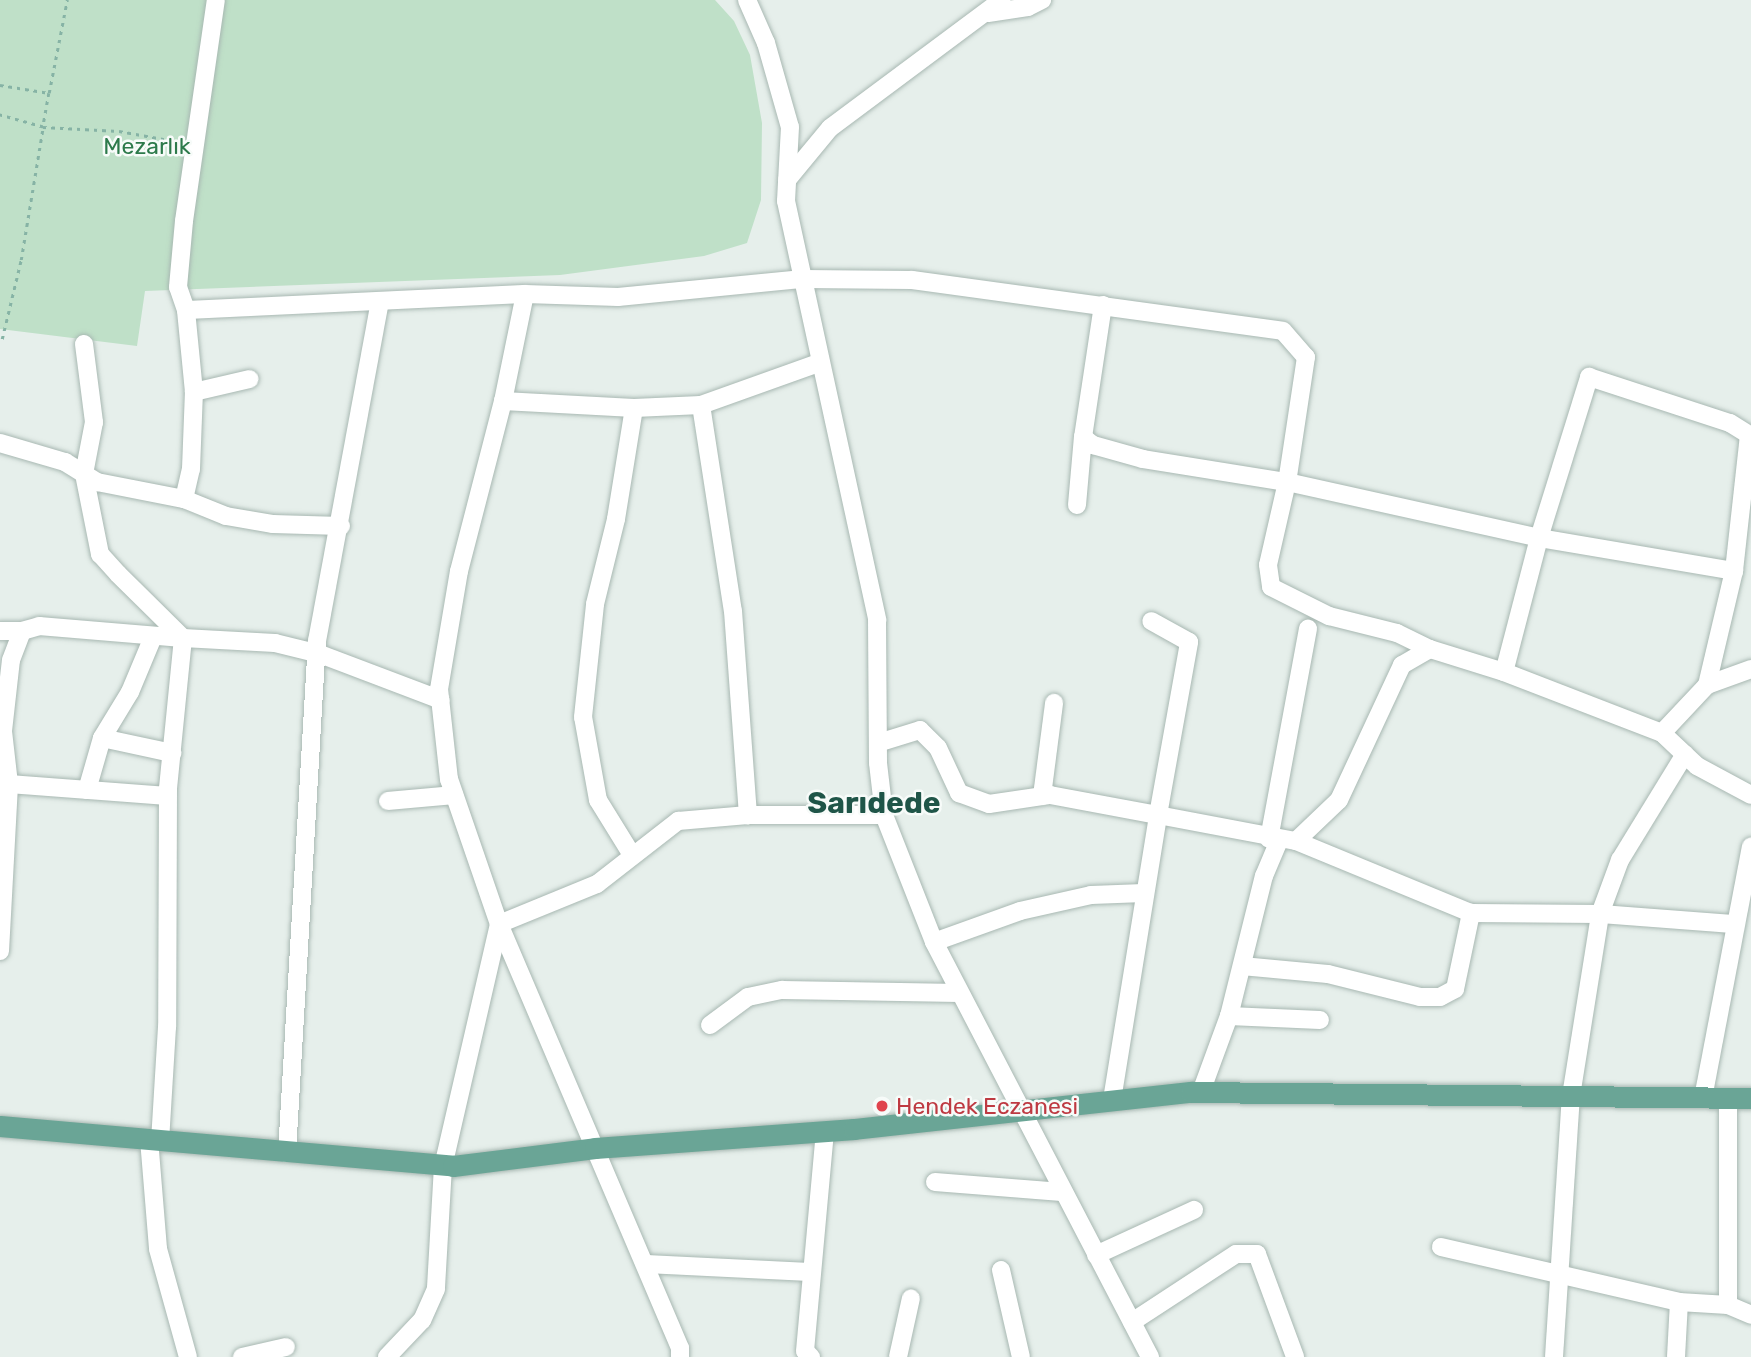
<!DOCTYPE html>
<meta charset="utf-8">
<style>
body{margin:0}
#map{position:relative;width:1751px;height:1357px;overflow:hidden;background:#e6efeb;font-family:Rubik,sans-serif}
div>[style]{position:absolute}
.green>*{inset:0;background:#bfe0c8}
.path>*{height:2.5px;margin-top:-1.25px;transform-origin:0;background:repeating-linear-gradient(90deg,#86b3a5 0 3.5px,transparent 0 8.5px)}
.roads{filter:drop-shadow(0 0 2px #a8b8b2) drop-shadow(0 0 2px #a8b8b2)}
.minor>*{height:18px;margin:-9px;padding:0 9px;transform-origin:9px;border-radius:9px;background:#fff}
.major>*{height:21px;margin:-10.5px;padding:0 10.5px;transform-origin:10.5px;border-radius:10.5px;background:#6aa596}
.dots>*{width:19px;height:19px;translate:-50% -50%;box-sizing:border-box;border:4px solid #f7fbf9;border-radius:50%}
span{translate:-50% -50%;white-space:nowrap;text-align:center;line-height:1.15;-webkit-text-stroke:5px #f7fbf9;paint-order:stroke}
.park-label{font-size:23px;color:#2d7a4b}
.health-label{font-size:23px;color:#be3a42}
.left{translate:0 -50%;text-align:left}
.district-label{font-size:30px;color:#1f5548;font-weight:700}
</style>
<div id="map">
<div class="green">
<div style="clip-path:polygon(0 0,715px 0,734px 21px,750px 55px,762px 123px,761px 200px,747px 243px,704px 256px,560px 275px,145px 291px,137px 346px,0 329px)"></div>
</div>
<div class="path">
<div style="left:0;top:85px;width:50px;rotate:9.3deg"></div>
<div style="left:49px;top:93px;width:35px;rotate:100deg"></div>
<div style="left:43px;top:127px;width:45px;rotate:-164.4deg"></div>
<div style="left:49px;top:93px;width:95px;rotate:-79deg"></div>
<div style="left:2px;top:339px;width:81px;rotate:-76.5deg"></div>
<div style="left:21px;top:260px;width:135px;rotate:-80.6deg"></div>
<div style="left:43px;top:127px;width:76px;rotate:3deg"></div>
<div style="left:119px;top:131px;width:62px;rotate:10.2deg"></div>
</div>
<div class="roads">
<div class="minor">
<div style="left:747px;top:0;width:47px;rotate:66.2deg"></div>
<div style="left:766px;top:43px;width:87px;rotate:74.1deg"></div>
<div style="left:790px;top:127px;width:74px;rotate:93.1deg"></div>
<div style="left:786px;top:201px;width:429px;rotate:77.7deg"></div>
<div style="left:877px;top:620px;width:143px;rotate:89.6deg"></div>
<div style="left:878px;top:763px;width:52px;rotate:83.4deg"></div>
<div style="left:884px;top:815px;width:136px;rotate:68.5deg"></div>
<div style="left:934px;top:942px;width:468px;rotate:62.5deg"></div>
<div style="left:988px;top:13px;width:40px;rotate:-8.5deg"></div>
<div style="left:1028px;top:7px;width:16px;rotate:-27deg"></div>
<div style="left:787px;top:180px;width:67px;rotate:-50.4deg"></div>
<div style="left:830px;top:128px;width:214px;rotate:-36.7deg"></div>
<div style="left:525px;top:294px;width:93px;rotate:1.8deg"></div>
<div style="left:618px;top:297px;width:186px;rotate:-5.6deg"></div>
<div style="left:803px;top:279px;width:109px;rotate:0.5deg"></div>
<div style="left:912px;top:280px;width:374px;rotate:7.8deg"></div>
<div style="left:1283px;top:331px;width:35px;rotate:49deg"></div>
<div style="left:1306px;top:357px;width:126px;rotate:98.6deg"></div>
<div style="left:1287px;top:482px;width:85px;rotate:102.9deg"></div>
<div style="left:1268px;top:565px;width:22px;rotate:82deg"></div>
<div style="left:1271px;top:587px;width:65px;rotate:26.6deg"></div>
<div style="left:1329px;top:616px;width:70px;rotate:14deg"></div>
<div style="left:1397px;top:633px;width:37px;rotate:26deg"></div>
<div style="left:1430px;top:649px;width:77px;rotate:17.3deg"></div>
<div style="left:1504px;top:672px;width:169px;rotate:21.1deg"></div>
<div style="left:1662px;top:733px;width:48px;rotate:43.3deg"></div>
<div style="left:1697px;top:766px;width:61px;rotate:28.2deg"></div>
<div style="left:1103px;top:305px;width:134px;rotate:98.6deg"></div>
<div style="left:1083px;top:437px;width:13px;rotate:39deg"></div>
<div style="left:1093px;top:445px;width:52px;rotate:15.6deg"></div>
<div style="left:1143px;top:459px;width:146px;rotate:9.1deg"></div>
<div style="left:1287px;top:482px;width:258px;rotate:12.5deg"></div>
<div style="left:1539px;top:538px;width:138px;rotate:104.6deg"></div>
<div style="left:186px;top:310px;width:24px;rotate:-109deg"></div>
<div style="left:178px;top:287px;width:66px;rotate:-84.8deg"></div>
<div style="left:184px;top:221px;width:223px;rotate:-81.8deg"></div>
<div style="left:84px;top:344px;width:79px;rotate:82.7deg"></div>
<div style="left:94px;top:422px;width:53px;rotate:100.9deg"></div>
<div style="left:84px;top:474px;width:82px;rotate:78.7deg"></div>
<div style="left:100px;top:554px;width:27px;rotate:48deg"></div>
<div style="left:118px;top:574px;width:91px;rotate:44.6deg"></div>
<div style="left:183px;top:638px;width:92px;rotate:3.1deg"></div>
<div style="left:275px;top:643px;width:46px;rotate:13.7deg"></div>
<div style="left:320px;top:654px;width:129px;rotate:20.8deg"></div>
<div style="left:1589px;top:377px;width:148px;rotate:18.1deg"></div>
<div style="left:1730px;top:423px;width:22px;rotate:32deg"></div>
<div style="left:1749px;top:435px;width:137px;rotate:96.3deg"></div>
<div style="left:1734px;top:571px;width:198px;rotate:-170.4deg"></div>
<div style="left:1539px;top:538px;width:169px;rotate:-72.7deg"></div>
<div style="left:194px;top:392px;width:57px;rotate:-13.1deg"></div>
<div style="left:503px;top:401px;width:131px;rotate:3.1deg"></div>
<div style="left:634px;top:408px;width:67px;rotate:-2.6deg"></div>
<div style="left:701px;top:405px;width:127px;rotate:-19.7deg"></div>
<div style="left:701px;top:405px;width:208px;rotate:81.2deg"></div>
<div style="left:733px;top:611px;width:205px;rotate:85.8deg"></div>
<div style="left:0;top:443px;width:68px;rotate:16.3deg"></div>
<div style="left:65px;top:462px;width:38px;rotate:32deg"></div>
<div style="left:97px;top:482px;width:89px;rotate:11.1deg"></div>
<div style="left:184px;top:499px;width:31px;rotate:-77deg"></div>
<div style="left:191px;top:469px;width:77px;rotate:-87.8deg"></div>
<div style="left:194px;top:392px;width:82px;rotate:-95.6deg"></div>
<div style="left:186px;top:310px;width:339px;rotate:-2.7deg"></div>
<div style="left:525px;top:294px;width:109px;rotate:101.6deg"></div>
<div style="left:503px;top:401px;width:176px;rotate:104.5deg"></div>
<div style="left:459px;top:571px;width:120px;rotate:99.6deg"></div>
<div style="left:439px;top:689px;width:91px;rotate:83.7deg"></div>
<div style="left:449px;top:779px;width:153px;rotate:71deg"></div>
<div style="left:499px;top:924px;width:248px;rotate:103deg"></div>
<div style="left:443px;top:1166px;width:123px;rotate:93.3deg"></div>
<div style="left:436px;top:1289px;width:34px;rotate:114deg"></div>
<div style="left:422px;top:1320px;width:51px;rotate:133.4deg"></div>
<div style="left:184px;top:499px;width:45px;rotate:22deg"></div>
<div style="left:226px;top:516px;width:48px;rotate:9.7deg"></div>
<div style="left:273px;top:524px;width:68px;rotate:1.7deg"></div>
<div style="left:1077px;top:505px;width:68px;rotate:-85deg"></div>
<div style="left:0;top:631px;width:22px"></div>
<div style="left:1707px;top:685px;width:47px;rotate:-20deg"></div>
<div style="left:1662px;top:733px;width:66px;rotate:-46.8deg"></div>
<div style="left:1707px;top:685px;width:117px;rotate:-76.7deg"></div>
<div style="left:102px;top:738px;width:54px;rotate:-58.7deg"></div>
<div style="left:130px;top:692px;width:60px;rotate:-67.3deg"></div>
<div style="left:878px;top:743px;width:44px;rotate:-17.2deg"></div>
<div style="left:920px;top:730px;width:25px;rotate:45deg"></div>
<div style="left:938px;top:748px;width:50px;rotate:65deg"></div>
<div style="left:959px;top:793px;width:32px;rotate:20deg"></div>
<div style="left:989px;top:804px;width:62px;rotate:-8.4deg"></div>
<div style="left:1050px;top:795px;width:110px;rotate:10.5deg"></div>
<div style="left:1158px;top:815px;width:176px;rotate:-79.8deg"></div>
<div style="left:1189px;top:642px;width:43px;rotate:-151.1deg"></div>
<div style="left:9px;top:784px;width:159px;rotate:4.3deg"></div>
<div style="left:87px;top:790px;width:54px;rotate:-73.9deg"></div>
<div style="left:102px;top:738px;width:72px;rotate:12.1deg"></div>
<div style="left:1042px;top:796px;width:94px;rotate:-82.6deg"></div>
<div style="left:388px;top:801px;width:66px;rotate:-5.2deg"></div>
<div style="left:1269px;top:839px;width:214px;rotate:-79.5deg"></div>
<div style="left:1296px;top:841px;width:59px;rotate:-43.6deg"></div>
<div style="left:1339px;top:800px;width:149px;rotate:-65deg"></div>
<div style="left:1402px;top:665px;width:32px;rotate:-30deg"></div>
<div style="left:632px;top:855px;width:65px;rotate:-121.7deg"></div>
<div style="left:598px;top:800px;width:84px;rotate:-100.2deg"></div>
<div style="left:583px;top:717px;width:114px;rotate:-83.9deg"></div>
<div style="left:595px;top:604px;width:88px;rotate:-76.1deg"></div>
<div style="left:616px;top:519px;width:112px;rotate:-80.8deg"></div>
<div style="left:934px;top:942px;width:91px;rotate:-19.8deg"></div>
<div style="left:1020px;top:911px;width:73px;rotate:-12.7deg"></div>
<div style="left:1091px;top:895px;width:53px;rotate:-2.2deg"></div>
<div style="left:0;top:951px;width:167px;rotate:-86.9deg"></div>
<div style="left:9px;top:784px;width:53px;rotate:-96.5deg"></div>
<div style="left:3px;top:731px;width:71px;rotate:-83.6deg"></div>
<div style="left:11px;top:660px;width:31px;rotate:-69deg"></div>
<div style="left:22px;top:631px;width:18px;rotate:-16deg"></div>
<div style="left:39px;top:626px;width:144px;rotate:4.8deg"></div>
<div style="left:183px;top:638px;width:152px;rotate:95.7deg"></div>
<div style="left:168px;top:789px;width:238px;rotate:90.2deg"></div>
<div style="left:167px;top:1027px;width:113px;rotate:93.5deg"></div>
<div style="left:1242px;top:966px;width:86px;rotate:5.3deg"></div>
<div style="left:1328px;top:974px;width:95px;rotate:14deg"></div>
<div style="left:1420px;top:997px;width:20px"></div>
<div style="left:1440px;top:997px;width:17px;rotate:-28deg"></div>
<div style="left:1455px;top:989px;width:78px;rotate:-78.1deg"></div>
<div style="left:1229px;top:1016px;width:91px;rotate:2.5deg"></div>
<div style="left:710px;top:1025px;width:47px;rotate:-36.4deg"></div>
<div style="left:748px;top:997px;width:35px;rotate:-12deg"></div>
<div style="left:782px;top:990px;width:177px;rotate:1deg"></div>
<div style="left:1201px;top:1092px;width:81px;rotate:-69.8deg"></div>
<div style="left:1229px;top:1016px;width:144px;rotate:-76deg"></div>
<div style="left:1264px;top:876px;width:39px;rotate:-67deg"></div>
<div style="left:1703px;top:1098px;width:256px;rotate:-79.2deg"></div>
<div style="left:1728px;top:1098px;width:207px;rotate:90deg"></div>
<div style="left:1112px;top:1100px;width:289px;rotate:-80.8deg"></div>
<div style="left:1158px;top:815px;width:140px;rotate:10.7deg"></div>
<div style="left:1296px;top:841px;width:189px;rotate:22.4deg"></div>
<div style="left:1471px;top:913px;width:129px;rotate:0.4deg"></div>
<div style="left:1600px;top:914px;width:58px;rotate:-69.7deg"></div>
<div style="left:1620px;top:860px;width:124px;rotate:-58.5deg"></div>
<div style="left:149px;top:1139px;width:110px;rotate:85.3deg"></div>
<div style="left:158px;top:1249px;width:112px;rotate:74.5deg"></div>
<div style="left:287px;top:1153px;width:513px;rotate:-86.65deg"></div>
<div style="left:317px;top:641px;width:345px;rotate:-79.5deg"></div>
<div style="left:935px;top:1182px;width:127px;rotate:4.5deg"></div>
<div style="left:1441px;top:1247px;width:244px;rotate:13deg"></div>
<div style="left:1679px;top:1302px;width:49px;rotate:3.5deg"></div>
<div style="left:1728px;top:1305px;width:25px;rotate:23deg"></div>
<div style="left:1096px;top:1255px;width:108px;rotate:-24.7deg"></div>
<div style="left:645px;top:1264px;width:166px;rotate:2.8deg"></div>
<div style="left:1001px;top:1270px;width:89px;rotate:77.1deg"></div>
<div style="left:1132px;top:1322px;width:124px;rotate:-33.2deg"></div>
<div style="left:1236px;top:1254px;width:21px"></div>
<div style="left:1257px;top:1254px;width:110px;rotate:69.7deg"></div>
<div style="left:242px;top:1357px;width:45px;rotate:-12.8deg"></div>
<div style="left:680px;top:1357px;width:9px;rotate:-90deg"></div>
<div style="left:680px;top:1348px;width:461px;rotate:-113.1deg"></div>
<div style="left:499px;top:924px;width:106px;rotate:-22.2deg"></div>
<div style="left:597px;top:884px;width:103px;rotate:-37.9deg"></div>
<div style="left:678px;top:821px;width:70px;rotate:-4.9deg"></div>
<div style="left:748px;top:815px;width:136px"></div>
<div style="left:811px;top:1357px;width:8px;rotate:-135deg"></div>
<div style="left:805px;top:1351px;width:220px;rotate:-84.8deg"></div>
<div style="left:898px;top:1357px;width:60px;rotate:-77.6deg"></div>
<div style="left:1554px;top:1357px;width:262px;rotate:-86.3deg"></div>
<div style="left:1571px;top:1096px;width:184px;rotate:-80.9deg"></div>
<div style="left:1600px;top:914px;width:134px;rotate:4.3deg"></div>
<div style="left:1676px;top:1357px;width:55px;rotate:-86.9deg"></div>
</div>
<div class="major">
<div style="left:0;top:1126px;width:455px;rotate:5deg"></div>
<div style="left:453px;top:1166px;width:143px;rotate:-7.2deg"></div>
<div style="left:595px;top:1148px;width:260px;rotate:-4.2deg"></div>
<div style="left:854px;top:1129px;width:339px;rotate:-6.3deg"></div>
<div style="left:1191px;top:1092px;width:560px;rotate:0.61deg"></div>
</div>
</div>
<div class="dots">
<div style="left:882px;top:1106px;background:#e0444e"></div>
</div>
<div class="park-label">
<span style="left:147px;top:146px">Mezarlık</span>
</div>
<div class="health-label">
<span class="left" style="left:896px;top:1106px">Hendek Eczanesi</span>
</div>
<div class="district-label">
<span style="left:874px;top:803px">Sarıdede</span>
</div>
</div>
